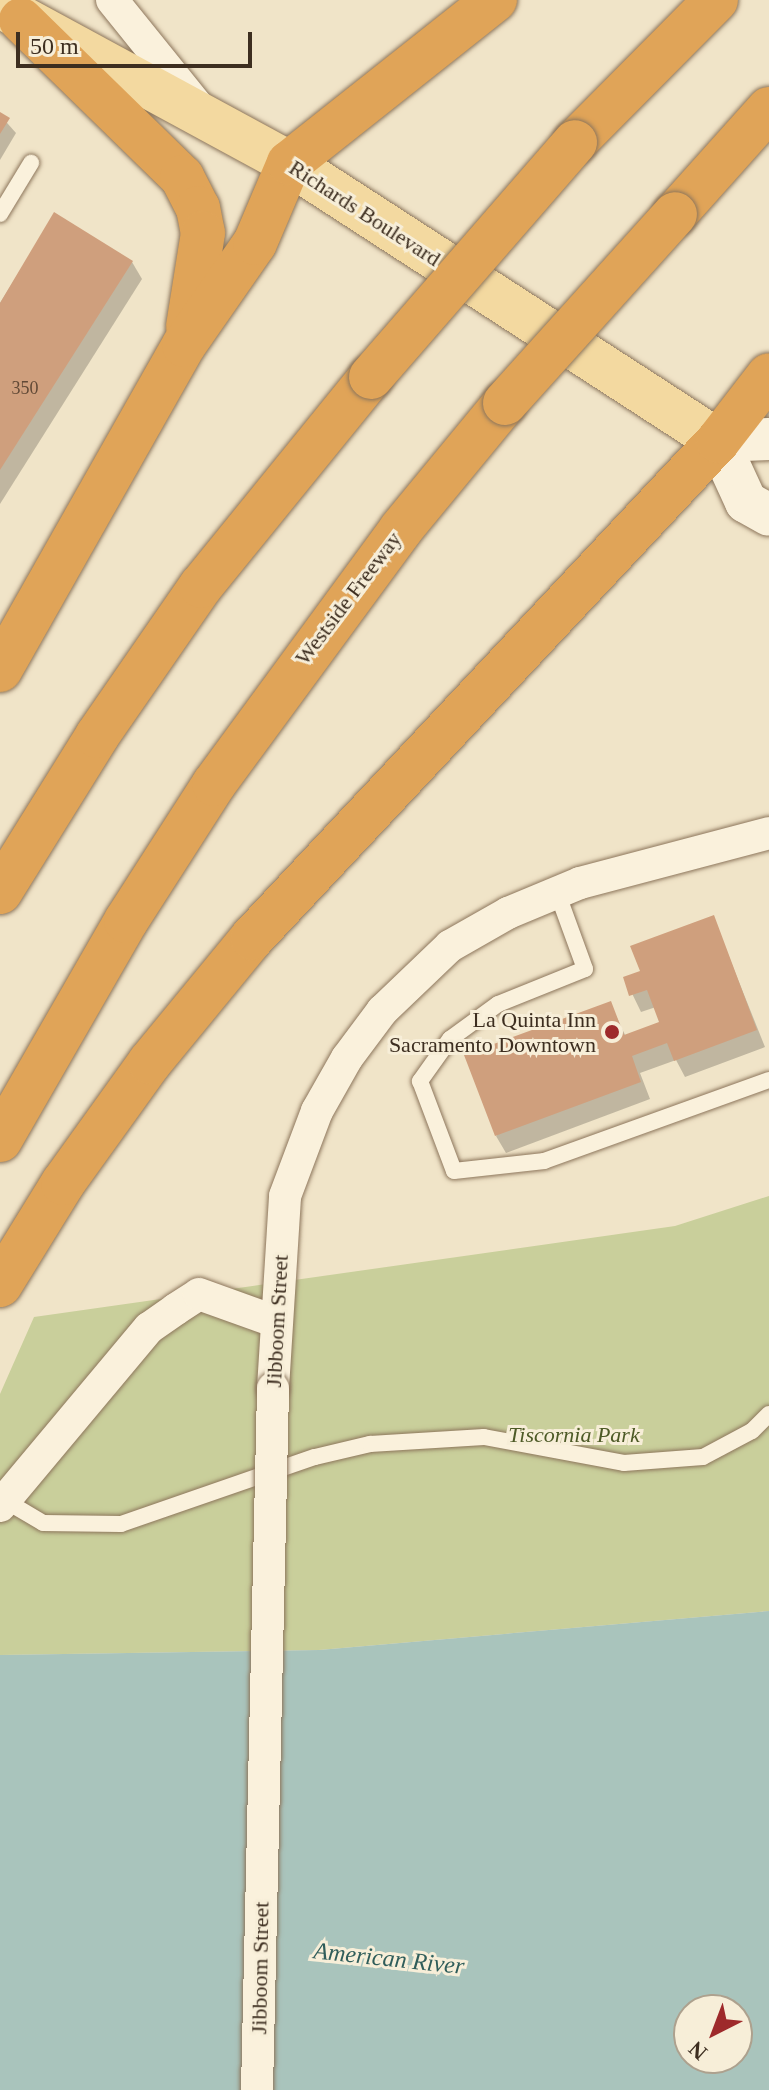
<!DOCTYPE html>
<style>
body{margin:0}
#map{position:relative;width:769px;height:2090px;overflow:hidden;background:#f0e4c8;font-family:"Times New Roman",serif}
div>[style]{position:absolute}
.green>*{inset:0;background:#c9cf9b}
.water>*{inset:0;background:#a9c4bc}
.shadow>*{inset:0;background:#0003}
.building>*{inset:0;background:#cf9f7d}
.roads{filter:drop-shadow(0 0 2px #8d765c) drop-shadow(0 0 2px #8d765c)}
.service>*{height:16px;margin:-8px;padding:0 8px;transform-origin:8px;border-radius:8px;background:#faf1dc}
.minor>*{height:32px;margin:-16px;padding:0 16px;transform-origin:16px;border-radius:16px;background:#faf1dc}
.tertiary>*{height:42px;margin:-21px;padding:0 21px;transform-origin:21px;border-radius:21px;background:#faf1dc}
.primary>*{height:44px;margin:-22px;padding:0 22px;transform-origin:22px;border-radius:22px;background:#f3d9a0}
.motorway>*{height:44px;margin:-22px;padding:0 22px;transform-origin:22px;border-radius:22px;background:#e0a458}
.bridges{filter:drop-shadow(0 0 2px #8d765c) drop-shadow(0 0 2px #8d765c)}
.minor-bridge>*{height:32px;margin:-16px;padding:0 16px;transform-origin:16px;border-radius:16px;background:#faf1dc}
.motorway-bridge>*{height:44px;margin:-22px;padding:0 22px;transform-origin:22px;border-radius:22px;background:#e0a458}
.dots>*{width:22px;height:22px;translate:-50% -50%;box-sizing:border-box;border:4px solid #f7eed8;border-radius:50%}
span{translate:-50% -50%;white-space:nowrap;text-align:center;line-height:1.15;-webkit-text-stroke:6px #f7eed8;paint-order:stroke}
.number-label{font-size:18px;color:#624a37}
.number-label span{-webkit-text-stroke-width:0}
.street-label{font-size:22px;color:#3d2e20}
.poi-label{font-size:22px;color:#3d2e20}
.right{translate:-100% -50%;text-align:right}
.park-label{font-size:22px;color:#4d5a26;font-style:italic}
.water-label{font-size:24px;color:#2f5d5a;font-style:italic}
.north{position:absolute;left:673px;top:1994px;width:80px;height:80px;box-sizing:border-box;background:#f7eed8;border:2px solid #ada18e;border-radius:50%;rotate:222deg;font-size:22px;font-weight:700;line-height:32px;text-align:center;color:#3d2e20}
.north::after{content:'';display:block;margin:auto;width:28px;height:36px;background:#9e2a2b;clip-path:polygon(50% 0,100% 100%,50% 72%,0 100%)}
.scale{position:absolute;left:16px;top:32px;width:236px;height:36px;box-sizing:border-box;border:4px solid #3d2e20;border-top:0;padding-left:10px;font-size:24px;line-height:28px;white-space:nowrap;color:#3d2e20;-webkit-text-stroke:6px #f7eed8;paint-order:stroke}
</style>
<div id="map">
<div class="green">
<div style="clip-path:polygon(769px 1196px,769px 1611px,319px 1650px,0 1655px,0 1394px,34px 1317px,675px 1226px)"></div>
</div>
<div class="water">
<div style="clip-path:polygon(evenodd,769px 1611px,769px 2090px,0 2090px,0 1655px,319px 1650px,769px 1611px,689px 2010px,737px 2010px,737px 2058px,689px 2058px,689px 2010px)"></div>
</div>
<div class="shadow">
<div style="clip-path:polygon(0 115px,16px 133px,0 160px)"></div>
<div style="clip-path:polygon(55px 214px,132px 262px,142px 279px,0 504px,0 303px)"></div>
<div style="clip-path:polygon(713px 917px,765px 1047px,685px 1077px,676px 1060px,640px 1073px,650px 1099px,506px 1153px,496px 1136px,610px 1003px,626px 1037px,662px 1023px,656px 1007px,641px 1012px,625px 979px,642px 972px)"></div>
</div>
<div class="building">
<div style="clip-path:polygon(0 112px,10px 118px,0 134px)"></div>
<div style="clip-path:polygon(54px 212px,133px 261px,0 470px,0 303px)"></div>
<div style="clip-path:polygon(714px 915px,757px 1030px,674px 1061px,667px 1043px,632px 1056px,641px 1082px,495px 1136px,464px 1055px,611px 1001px,624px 1035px,659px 1022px,647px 990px,629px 996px,623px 977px,640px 971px,630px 946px)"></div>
</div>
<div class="roads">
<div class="service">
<div style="left:0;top:214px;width:60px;rotate:-58.7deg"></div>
<div style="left:557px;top:892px;width:82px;rotate:70deg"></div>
<div style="left:585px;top:969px;width:94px;rotate:158.1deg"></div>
<div style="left:498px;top:1004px;width:59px;rotate:143.9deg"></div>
<div style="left:450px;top:1039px;width:52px;rotate:125.5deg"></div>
<div style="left:420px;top:1081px;width:96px;rotate:69.3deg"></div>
<div style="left:454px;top:1171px;width:91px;rotate:-6.3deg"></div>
<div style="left:544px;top:1161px;width:239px;rotate:-19.8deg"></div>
<div style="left:6px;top:1501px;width:43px;rotate:30.7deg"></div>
<div style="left:43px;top:1523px;width:78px;rotate:0.7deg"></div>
<div style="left:121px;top:1524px;width:205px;rotate:-19.1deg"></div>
<div style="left:315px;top:1457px;width:57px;rotate:-13.3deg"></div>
<div style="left:370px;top:1444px;width:114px;rotate:-3.5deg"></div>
<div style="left:484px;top:1437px;width:142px;rotate:10.5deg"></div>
<div style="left:624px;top:1463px;width:79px;rotate:-4.3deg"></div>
<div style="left:703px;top:1457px;width:55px;rotate:-28deg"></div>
<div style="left:752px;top:1431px;width:24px;rotate:-45deg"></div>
</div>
<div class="minor">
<div style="left:112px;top:0;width:139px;rotate:51.1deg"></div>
<div style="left:273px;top:1388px;width:192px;rotate:-86.4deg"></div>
<div style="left:285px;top:1196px;width:91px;rotate:-69.4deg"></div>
<div style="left:317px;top:1111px;width:61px;rotate:-60.5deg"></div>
<div style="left:347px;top:1058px;width:59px;rotate:-53.3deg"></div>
<div style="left:382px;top:1011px;width:94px;rotate:-43.7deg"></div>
<div style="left:450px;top:946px;width:67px;rotate:-29.6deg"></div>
<div style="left:508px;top:913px;width:78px;rotate:-22.6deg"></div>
<div style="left:580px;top:883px;width:196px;rotate:-14.8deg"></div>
<div style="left:0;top:1506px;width:232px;rotate:-50.1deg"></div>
<div style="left:149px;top:1328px;width:33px;rotate:-35deg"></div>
<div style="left:176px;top:1309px;width:27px;rotate:-33deg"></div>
<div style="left:199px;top:1294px;width:80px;rotate:19.8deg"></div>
</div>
<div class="tertiary">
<div style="left:769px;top:439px;width:51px;rotate:177.8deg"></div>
<div style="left:718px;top:441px;width:67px;rotate:65.3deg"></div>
<div style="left:746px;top:502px;width:26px;rotate:29deg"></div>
</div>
<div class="primary">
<div style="left:0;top:6px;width:329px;rotate:28.5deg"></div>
<div style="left:289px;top:163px;width:511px;rotate:32.94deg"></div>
</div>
<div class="motorway">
<div style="left:21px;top:20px;width:225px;rotate:44.3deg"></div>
<div style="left:182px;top:177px;width:35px;rotate:63deg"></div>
<div style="left:198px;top:208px;width:25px;rotate:79deg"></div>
<div style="left:203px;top:233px;width:95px;rotate:99.1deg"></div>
<div style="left:575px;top:142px;width:200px;rotate:-45.2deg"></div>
<div style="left:675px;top:214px;width:141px;rotate:-48.2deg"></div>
<div style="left:0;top:670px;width:373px;rotate:-60.5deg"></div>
<div style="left:184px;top:345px;width:124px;rotate:-55.2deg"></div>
<div style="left:255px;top:243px;width:87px;rotate:-67deg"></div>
<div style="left:289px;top:163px;width:263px;rotate:-38.4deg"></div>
<div style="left:0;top:892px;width:184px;rotate:-58.1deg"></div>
<div style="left:97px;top:736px;width:183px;rotate:-55.3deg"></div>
<div style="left:201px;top:586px;width:269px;rotate:-50.9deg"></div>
<div style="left:0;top:1140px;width:253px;rotate:-60.1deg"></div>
<div style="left:126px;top:921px;width:163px;rotate:-57.3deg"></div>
<div style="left:214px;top:784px;width:316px;rotate:-53.7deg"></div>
<div style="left:401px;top:529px;width:163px;rotate:-50.5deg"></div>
<div style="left:0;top:1285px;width:120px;rotate:-58.3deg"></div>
<div style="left:63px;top:1183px;width:149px;rotate:-54.3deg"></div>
<div style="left:150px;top:1062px;width:161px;rotate:-50.6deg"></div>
<div style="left:252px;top:938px;width:681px;rotate:-46.84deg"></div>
<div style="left:718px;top:441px;width:83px;rotate:-52.3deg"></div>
</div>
</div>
<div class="bridges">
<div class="minor-bridge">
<div style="left:257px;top:2090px;width:702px;rotate:-88.69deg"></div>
</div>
<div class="motorway-bridge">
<div style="left:371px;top:377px;width:311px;rotate:-49deg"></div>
<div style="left:505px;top:403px;width:254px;rotate:-48deg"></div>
</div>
</div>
<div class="dots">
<div style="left:612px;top:1032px;background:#9e2a2b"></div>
</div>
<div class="number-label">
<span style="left:25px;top:388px">350</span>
</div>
<div class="street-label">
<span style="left:365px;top:213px;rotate:33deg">Richards Boulevard</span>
<span style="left:348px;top:598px;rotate:-53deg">Westside Freeway</span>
<span style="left:277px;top:1321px;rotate:-87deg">Jibboom Street</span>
<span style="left:260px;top:1968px;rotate:-89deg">Jibboom Street</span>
</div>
<div class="poi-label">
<span class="right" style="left:596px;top:1032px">La Quinta Inn<br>Sacramento Downtown</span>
</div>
<div class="park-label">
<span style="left:574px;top:1435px">Tiscornia Park</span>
</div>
<div class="water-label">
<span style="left:389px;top:1959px;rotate:6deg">American River</span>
</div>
<div class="north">N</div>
<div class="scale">50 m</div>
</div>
